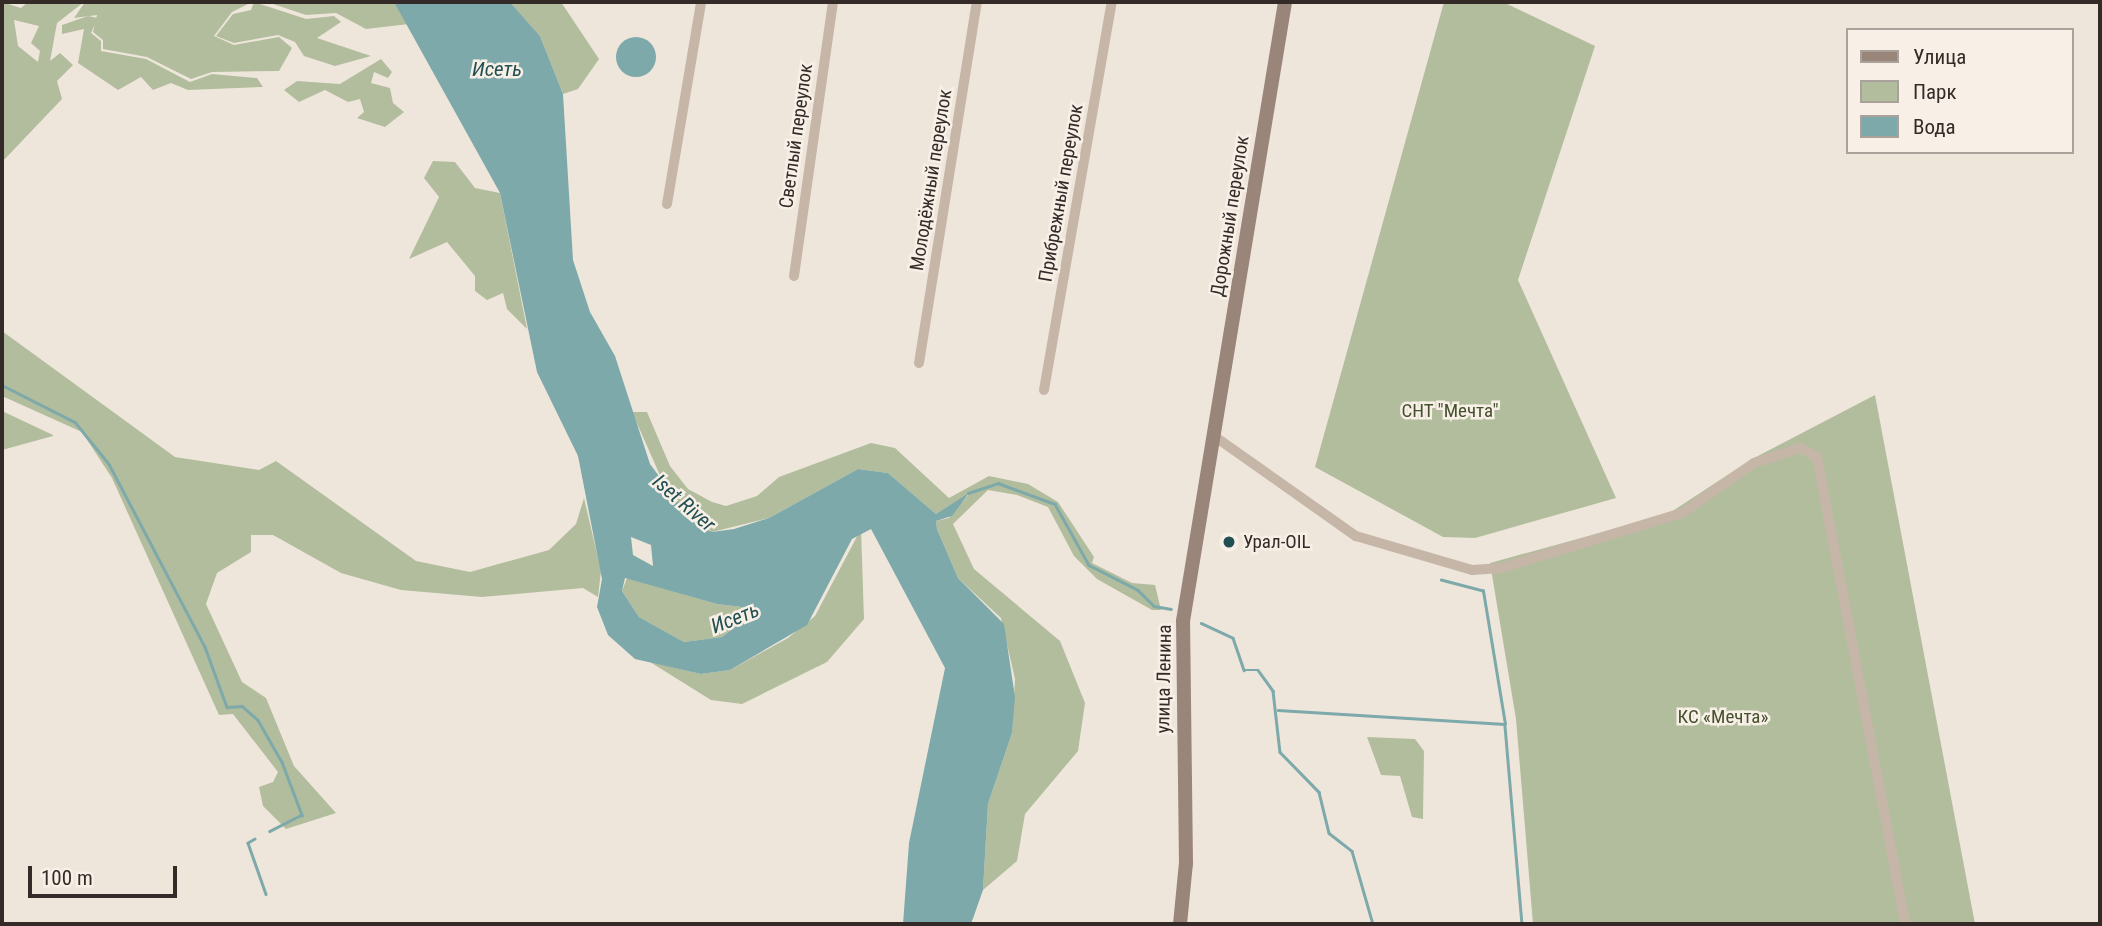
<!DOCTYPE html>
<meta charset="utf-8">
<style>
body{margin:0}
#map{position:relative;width:2102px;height:926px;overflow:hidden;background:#efe6db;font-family:"Roboto Condensed",sans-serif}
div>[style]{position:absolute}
.green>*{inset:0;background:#b2bd9d}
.water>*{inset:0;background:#7da9aa}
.round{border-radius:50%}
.stream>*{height:2.5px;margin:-1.25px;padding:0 1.25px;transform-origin:1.25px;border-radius:1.25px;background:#7da9aa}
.minor>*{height:10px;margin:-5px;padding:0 5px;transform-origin:5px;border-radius:5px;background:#c6b6a8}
.secondary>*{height:14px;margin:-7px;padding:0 7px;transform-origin:7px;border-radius:7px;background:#9a857a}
.dots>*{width:19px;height:19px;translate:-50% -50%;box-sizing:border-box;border:4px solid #f8f0e7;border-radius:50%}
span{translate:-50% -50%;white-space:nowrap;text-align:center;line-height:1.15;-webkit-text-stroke:5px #f8f0e7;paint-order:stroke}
.street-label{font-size:19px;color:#342b28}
.park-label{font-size:19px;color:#44502e}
.poi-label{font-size:19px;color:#342b28}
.left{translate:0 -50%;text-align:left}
.water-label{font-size:21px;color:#214f52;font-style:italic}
.frame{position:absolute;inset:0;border:4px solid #342b28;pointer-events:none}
.legend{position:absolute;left:1846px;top:28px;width:228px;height:126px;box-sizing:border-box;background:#f8f0e7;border:2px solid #aaa19b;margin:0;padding:9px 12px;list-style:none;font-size:21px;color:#342b28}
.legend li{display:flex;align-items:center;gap:14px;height:35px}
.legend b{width:35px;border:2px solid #aaa19b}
.scale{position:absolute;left:28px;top:866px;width:149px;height:32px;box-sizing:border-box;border:4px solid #342b28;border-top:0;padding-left:9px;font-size:21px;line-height:24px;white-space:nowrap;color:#342b28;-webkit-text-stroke:5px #f8f0e7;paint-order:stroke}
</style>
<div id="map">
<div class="green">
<div style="clip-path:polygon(evenodd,2px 2px,21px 8px,28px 2px,84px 2px,57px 23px,50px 61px,60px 53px,73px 65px,57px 81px,62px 99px,2px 162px,2px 2px,14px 20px,39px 26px,31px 43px,40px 51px,38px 62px,18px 46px,14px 20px)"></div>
<div style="clip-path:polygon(85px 2px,252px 2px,232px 12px,214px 36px,234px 45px,279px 37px,292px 48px,279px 71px,212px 72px,191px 79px,147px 57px,103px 49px,103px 40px,93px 32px,97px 15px,74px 18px)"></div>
<div style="clip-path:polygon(254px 2px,306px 19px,334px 16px,341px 22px,317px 38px,371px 56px,335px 66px,304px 56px,295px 42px,278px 35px,234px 43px,216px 36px,233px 14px,251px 10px)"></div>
<div style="clip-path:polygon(267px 2px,394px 2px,409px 24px,366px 29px,336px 13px,306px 15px)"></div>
<div style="clip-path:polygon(510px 2px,561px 2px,599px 59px,578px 89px,563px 94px,540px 36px)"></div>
<div style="clip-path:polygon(1444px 2px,1503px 2px,1595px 46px,1518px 280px,1616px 498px,1475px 538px,1443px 537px,1315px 467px)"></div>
<div style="clip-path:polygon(88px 16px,98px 18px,91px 33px,101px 41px,101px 51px,146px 59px,190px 82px,212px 74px,257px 78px,263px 87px,188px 90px,171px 83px,153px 90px,141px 77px,118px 90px,78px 63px,84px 29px,62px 34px,62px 25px)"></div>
<div style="clip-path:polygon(381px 59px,392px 72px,388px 78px,374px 72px,371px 83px,390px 88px,393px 103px,404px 112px,385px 127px,357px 118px,364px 112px,360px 99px,348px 102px,325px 90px,299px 102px,284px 90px,297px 81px,340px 84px)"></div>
<div style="clip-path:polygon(433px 161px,455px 162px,475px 188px,500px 193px,527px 329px,507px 309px,503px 293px,487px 300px,475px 291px,475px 276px,447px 242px,409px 259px,439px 197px,424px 178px)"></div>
<div style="clip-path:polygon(2px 331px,175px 457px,259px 470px,276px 461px,416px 561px,470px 572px,549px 550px,576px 524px,584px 498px,601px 571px,598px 597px,583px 588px,482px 597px,401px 590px,341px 573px,273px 535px,251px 535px,251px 552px,217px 573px,206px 604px,242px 682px,266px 698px,294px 766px,336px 813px,286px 829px,263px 806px,259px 787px,273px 782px,278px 772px,233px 714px,219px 715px,112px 478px,82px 432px,2px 396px)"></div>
<div style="clip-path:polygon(1875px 395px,1975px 924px,1533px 924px,1516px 719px,1490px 563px,1668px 514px,1752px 459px)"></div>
<div style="clip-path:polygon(2px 411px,53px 435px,53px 436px,2px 450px)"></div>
<div style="clip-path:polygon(632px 412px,647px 412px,670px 466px,688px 489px,712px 502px,726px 506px,757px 496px,779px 477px,871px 443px,895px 448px,949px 498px,989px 476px,1028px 484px,1058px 502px,1094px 557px,1092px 563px,1132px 583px,1155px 585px,1161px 610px,1152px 610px,1097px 579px,1074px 556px,1048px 507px,1017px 495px,988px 490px,953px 524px,974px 569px,1060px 641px,1085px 703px,1078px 751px,1025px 814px,1017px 861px,983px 890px,988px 804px,1012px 733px,1015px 679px,1001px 618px,958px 578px,937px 529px,936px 521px,949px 518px,969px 494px,936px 514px,888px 473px,858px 469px,769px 518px,712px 532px,670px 498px)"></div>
<div style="clip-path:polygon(861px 529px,864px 619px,827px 662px,742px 704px,711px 700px,650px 662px,701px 674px,730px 670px,788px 638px,815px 616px)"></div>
<div style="clip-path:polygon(627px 578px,717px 604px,758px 609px,722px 637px,684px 642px,639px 617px,622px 591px)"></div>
<div style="clip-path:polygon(1367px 737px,1415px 739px,1424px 751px,1423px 819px,1412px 817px,1400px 776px,1381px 775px)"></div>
</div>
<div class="water">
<div style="clip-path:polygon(evenodd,394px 2px,510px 2px,540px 36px,563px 94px,573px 260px,590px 312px,615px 356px,650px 464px,693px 522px,712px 532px,734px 529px,769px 518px,858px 469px,888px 473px,936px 514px,969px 493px,952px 516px,936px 521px,937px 529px,958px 578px,1004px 624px,1015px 697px,1012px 733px,988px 804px,983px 890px,971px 924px,903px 924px,909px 843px,945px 668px,871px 529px,852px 539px,807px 625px,730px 670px,701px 674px,635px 659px,608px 635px,597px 607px,602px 579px,578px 456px,537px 372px,500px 193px,394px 2px,631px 537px,651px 545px,653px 566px,633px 555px,631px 537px,394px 2px,625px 578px,717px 604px,758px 609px,722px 637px,684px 642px,639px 617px,622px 591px,625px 578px)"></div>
<div class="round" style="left:616px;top:37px;width:40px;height:40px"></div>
</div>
<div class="stream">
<div style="left:2px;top:385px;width:82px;rotate:26.9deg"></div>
<div style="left:75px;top:422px;width:54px;rotate:51deg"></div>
<div style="left:109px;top:464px;width:207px;rotate:62.3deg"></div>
<div style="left:205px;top:647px;width:64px;rotate:69.9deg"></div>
<div style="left:227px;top:707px;width:15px;rotate:-4deg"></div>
<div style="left:242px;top:706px;width:21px;rotate:41deg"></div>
<div style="left:258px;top:720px;width:48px;rotate:60.3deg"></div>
<div style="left:282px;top:762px;width:57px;rotate:69.3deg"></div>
<div style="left:302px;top:815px;width:36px;rotate:153deg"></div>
<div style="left:968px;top:493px;width:32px;rotate:-18deg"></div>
<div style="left:998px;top:483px;width:61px;rotate:20.2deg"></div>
<div style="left:1055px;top:504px;width:70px;rotate:60.9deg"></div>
<div style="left:1089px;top:565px;width:55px;rotate:27deg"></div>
<div style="left:1138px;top:590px;width:23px;rotate:45deg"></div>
<div style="left:1154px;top:606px;width:17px;rotate:10deg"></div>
<div style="left:1201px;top:623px;width:35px;rotate:25deg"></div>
<div style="left:1233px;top:638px;width:34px;rotate:71deg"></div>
<div style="left:1244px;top:670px;width:14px"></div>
<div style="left:1258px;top:670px;width:26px;rotate:54deg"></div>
<div style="left:1273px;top:691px;width:61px;rotate:83.5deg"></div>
<div style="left:1280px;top:752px;width:56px;rotate:45.7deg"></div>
<div style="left:1319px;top:792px;width:42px;rotate:76.3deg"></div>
<div style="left:1329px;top:833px;width:29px;rotate:38deg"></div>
<div style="left:1352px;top:851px;width:76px;rotate:74deg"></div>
<div style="left:1278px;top:710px;width:227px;rotate:3.5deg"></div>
<div style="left:1505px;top:724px;width:135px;rotate:-99.4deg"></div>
<div style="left:1483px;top:591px;width:43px;rotate:-165.3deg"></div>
<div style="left:1505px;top:726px;width:199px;rotate:85.1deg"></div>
<div style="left:255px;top:839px;width:8px;rotate:150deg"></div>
<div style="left:248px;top:843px;width:54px;rotate:70.6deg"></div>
</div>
<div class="minor">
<div style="left:667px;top:204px;width:205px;rotate:-80.4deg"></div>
<div style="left:794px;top:276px;width:277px;rotate:-81.9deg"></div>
<div style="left:919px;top:363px;width:366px;rotate:-80.9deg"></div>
<div style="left:1044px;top:390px;width:394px;rotate:-80.1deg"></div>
<div style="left:1214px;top:436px;width:174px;rotate:35.2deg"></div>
<div style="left:1356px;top:536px;width:121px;rotate:16.3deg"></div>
<div style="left:1472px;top:570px;width:29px;rotate:-4deg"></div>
<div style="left:1501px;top:568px;width:189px;rotate:-16.9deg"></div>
<div style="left:1682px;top:513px;width:88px;rotate:-34.8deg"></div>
<div style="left:1754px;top:463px;width:48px;rotate:-18.1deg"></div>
<div style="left:1800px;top:448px;width:19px;rotate:28deg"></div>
<div style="left:1817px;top:457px;width:475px;rotate:79.3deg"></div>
</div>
<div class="secondary">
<div style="left:1180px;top:924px;width:61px;rotate:-84.4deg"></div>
<div style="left:1186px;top:863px;width:242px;rotate:-90.7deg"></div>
<div style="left:1183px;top:621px;width:627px;rotate:-80.64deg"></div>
</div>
<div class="dots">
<div style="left:1229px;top:542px;background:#214f52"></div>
</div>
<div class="street-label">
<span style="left:796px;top:136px;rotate:-82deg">Светлый переулок</span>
<span style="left:931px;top:180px;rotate:-81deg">Молодёжный переулок</span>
<span style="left:1061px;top:193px;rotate:-80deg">Прибрежный переулок</span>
<span style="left:1230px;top:216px;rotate:-81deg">Дорожный переулок</span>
<span style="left:1164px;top:679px;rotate:-89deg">улица Ленина</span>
</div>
<div class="park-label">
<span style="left:1450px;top:411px">СНТ "Мечта"</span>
<span style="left:1723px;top:717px">КС «Мечта»</span>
</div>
<div class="poi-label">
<span class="left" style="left:1243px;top:542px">Урал-OIL</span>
</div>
<div class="water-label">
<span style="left:497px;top:69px">Исеть</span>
<span style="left:684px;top:503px;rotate:41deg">Iset River</span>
<span style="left:735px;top:618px;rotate:-22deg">Исеть</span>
</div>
<div class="frame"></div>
<ul class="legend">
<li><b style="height:9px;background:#9a857a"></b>Улица</li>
<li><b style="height:19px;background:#b2bd9d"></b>Парк</li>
<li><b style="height:19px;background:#7da9aa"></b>Вода</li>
</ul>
<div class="scale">100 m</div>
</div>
